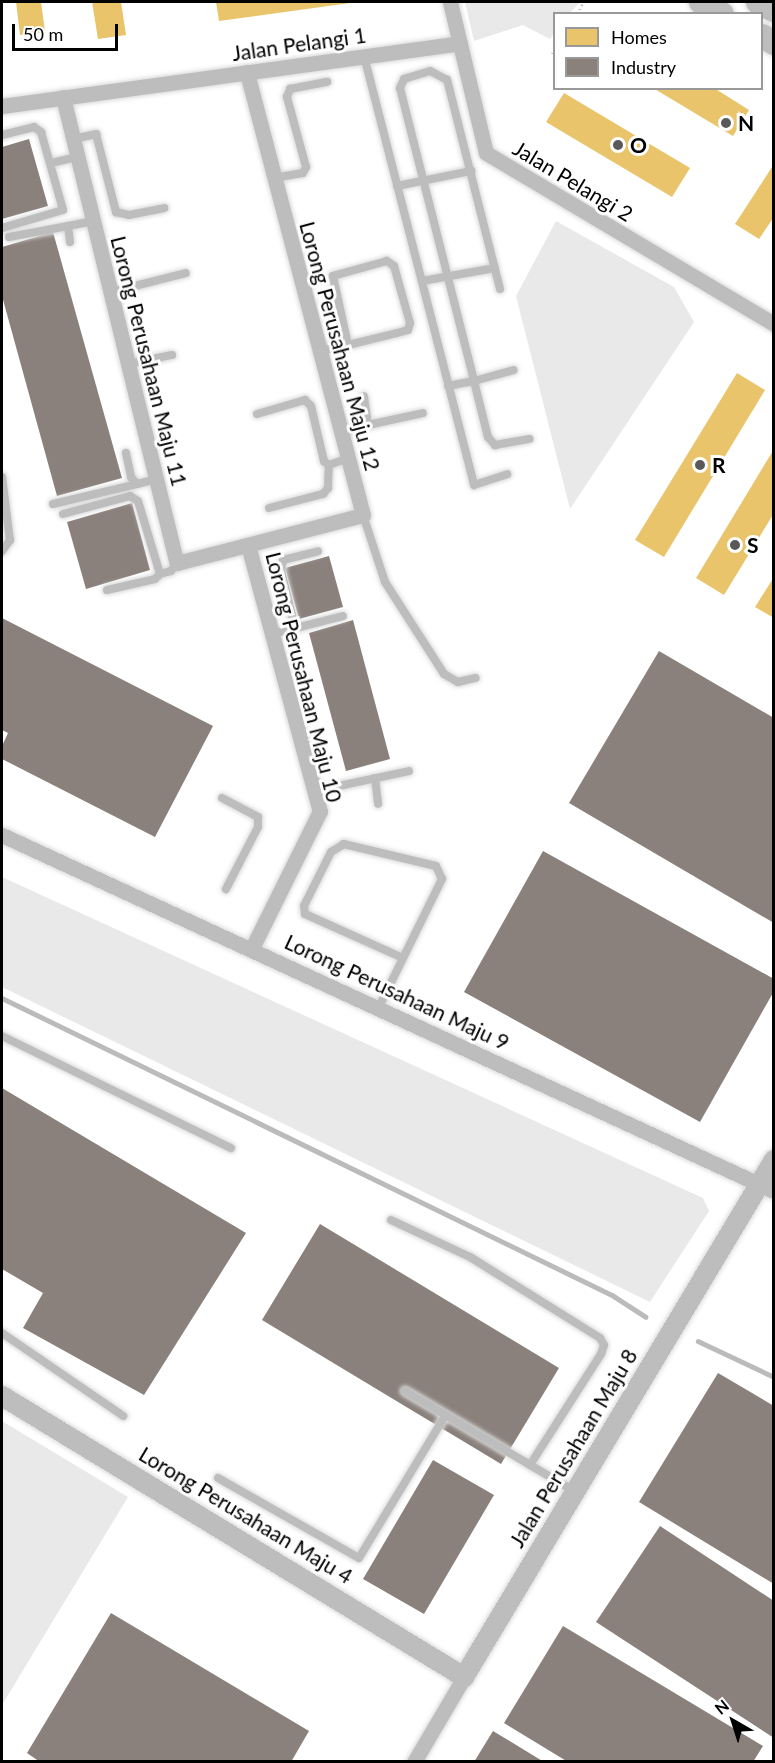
<!DOCTYPE html>
<style>
body{margin:0}
#map{position:relative;width:775px;height:1763px;overflow:hidden;background:#fff;font-family:Lato,sans-serif}
div>[style]{position:absolute}
.green>*{inset:0;background:#e9e9e9}
.homes>*{inset:0;background:#e9c46a}
.industry>*{inset:0;background:#8a817c}
.stream>*{height:4.5px;margin:-2.25px;padding:0 2.25px;transform-origin:2.25px;border-radius:2.25px;background:#bbb}
.path>*{height:2px;margin-top:-1px;transform-origin:0;background:repeating-linear-gradient(90deg,#b8b8b8 0 1.5px,transparent 0 4.5px)}
.roads{filter:drop-shadow(0 0 2px #dbdbdb) drop-shadow(0 0 2px #dbdbdb)}
.service>*{height:8px;margin:-4px;padding:0 4px;transform-origin:4px;border-radius:4px;background:#bdbdbd}
.minor>*{height:15px;margin:-7.5px;padding:0 7.5px;transform-origin:7.5px;border-radius:7.5px;background:#bdbdbd}
.tertiary>*{height:20px;margin:-10px;padding:0 10px;transform-origin:10px;border-radius:10px;background:#bdbdbd}
.primary>*{height:24px;margin:-12px;padding:0 12px;transform-origin:12px;border-radius:12px;background:#bdbdbd}
.dots>*{width:16px;height:16px;translate:-50% -50%;box-sizing:border-box;border:3px solid #fff;border-radius:50%}
span{translate:-50% -50%;white-space:nowrap;text-align:center;line-height:1.15;-webkit-text-stroke:6px #fff;paint-order:stroke}
.street-label{font-size:21px;color:#000}
.poi-label{font-size:21px;color:#000;font-weight:700}
.left{translate:0 -50%;text-align:left}
.frame{position:absolute;inset:0;border:3px solid #000;pointer-events:none}
.legend{position:absolute;left:553px;top:12px;width:210px;height:78px;box-sizing:border-box;background:#fff;border:2px solid #999;margin:0;padding:8px 10px;list-style:none;font-size:18px;color:#000}
.legend li{display:flex;align-items:center;gap:12px;height:30px}
.legend b{width:30px;border:2px solid #999}
.north{position:absolute;left:703px;top:1691px;width:60px;height:60px;-webkit-text-stroke:4px #fff;paint-order:stroke;rotate:321deg;font-size:16px;font-weight:700;line-height:24px;text-align:center;color:#000}
.north::after{content:'';display:block;margin:auto;width:21px;height:27px;background:#000;clip-path:polygon(50% 0,100% 100%,50% 72%,0 100%)}
.scale{position:absolute;left:12px;top:24px;width:106px;height:27px;box-sizing:border-box;border:3px solid #000;border-top:0;padding-left:8px;font-size:18px;line-height:21px;white-space:nowrap;color:#000;-webkit-text-stroke:4px #fff;paint-order:stroke}
</style>
<div id="map">
<div class="green">
<div style="clip-path:polygon(465px 2px,580px 2px,570px 13px,554px 14px,554px 33px,550px 39px,523px 25px,474px 41px)"></div>
<div style="clip-path:polygon(556px 221px,674px 287px,694px 322px,570px 509px,516px 296px)"></div>
<div style="clip-path:polygon(2px 877px,703px 1198px,709px 1211px,650px 1302px,2px 987px)"></div>
<div style="clip-path:polygon(2px 1421px,128px 1497px,2px 1705px)"></div>
</div>
<div class="homes">
<div style="clip-path:polygon(16px 2px,41px 2px,45px 32px,20px 35px)"></div>
<div style="clip-path:polygon(92px 2px,121px 2px,126px 35px,98px 39px)"></div>
<div style="clip-path:polygon(216px 2px,350px 2px,350px 3px,219px 21px)"></div>
<div style="clip-path:polygon(653px 88px,714px 88px,749px 110px,733px 136px)"></div>
<div style="clip-path:polygon(564px 93px,690px 168px,672px 197px,546px 122px)"></div>
<div style="clip-path:polygon(774px 164px,774px 217px,759px 239px,735px 224px)"></div>
<div style="clip-path:polygon(737px 373px,765px 390px,664px 557px,635px 540px)"></div>
<div style="clip-path:polygon(774px 449px,774px 513px,724px 595px,696px 578px)"></div>
<div style="clip-path:polygon(774px 577px,774px 618px,755px 607px)"></div>
</div>
<div class="industry">
<div style="clip-path:polygon(29px 139px,48px 206px,2px 219px,2px 147px)"></div>
<div style="clip-path:polygon(53px 232px,122px 478px,57px 496px,2px 296px,2px 247px)"></div>
<div style="clip-path:polygon(132px 503px,150px 570px,86px 589px,67px 522px)"></div>
<div style="clip-path:polygon(329px 556px,343px 607px,299px 619px,285px 568px)"></div>
<div style="clip-path:polygon(2px 618px,213px 726px,155px 837px,2px 759px,2px 746px,8px 733px,2px 730px)"></div>
<div style="clip-path:polygon(353px 620px,390px 759px,346px 771px,309px 633px)"></div>
<div style="clip-path:polygon(659px 651px,774px 718px,774px 923px,569px 803px)"></div>
<div style="clip-path:polygon(543px 851px,774px 979px,774px 991px,700px 1122px,464px 992px)"></div>
<div style="clip-path:polygon(2px 1088px,246px 1233px,144px 1395px,23px 1328px,43px 1293px,2px 1269px)"></div>
<div style="clip-path:polygon(320px 1224px,559px 1368px,501px 1464px,262px 1320px)"></div>
<div style="clip-path:polygon(718px 1373px,774px 1406px,774px 1584px,639px 1502px)"></div>
<div style="clip-path:polygon(433px 1460px,494px 1495px,424px 1614px,363px 1579px)"></div>
<div style="clip-path:polygon(660px 1526px,774px 1601px,774px 1738px,596px 1622px)"></div>
<div style="clip-path:polygon(111px 1613px,309px 1731px,291px 1762px,40px 1762px,27px 1753px)"></div>
<div style="clip-path:polygon(563px 1626px,763px 1746px,753px 1762px,568px 1762px,504px 1723px)"></div>
<div style="clip-path:polygon(493px 1731px,544px 1762px,474px 1762px)"></div>
</div>
<div class="stream">
<div style="left:2px;top:998px;width:678px;rotate:25.96deg"></div>
<div style="left:612px;top:1295px;width:40px;rotate:32.9deg"></div>
<div style="left:698px;top:1341px;width:84px;rotate:25.3deg"></div>
</div>
<div class="path">
<div style="left:600px;top:2px;width:22px"></div>
<div style="left:577px;top:14px;width:14px;rotate:-60deg"></div>
<div style="left:552px;top:54px;width:4px;rotate:-56deg"></div>
</div>
<div class="roads">
<div class="service">
<div style="left:364px;top:56px;width:443px;rotate:75.6deg"></div>
<div style="left:474px;top:485px;width:35px;rotate:-18deg"></div>
<div style="left:2px;top:135px;width:33px;rotate:-14deg"></div>
<div style="left:34px;top:127px;width:9px;rotate:36deg"></div>
<div style="left:41px;top:132px;width:81px;rotate:74.2deg"></div>
<div style="left:63px;top:210px;width:64px;rotate:163.6deg"></div>
<div style="left:73px;top:139px;width:24px;rotate:-12deg"></div>
<div style="left:96px;top:134px;width:81px;rotate:75.6deg"></div>
<div style="left:116px;top:212px;width:13px;rotate:13deg"></div>
<div style="left:129px;top:215px;width:36px;rotate:-11deg"></div>
<div style="left:51px;top:163px;width:27px;rotate:-13deg"></div>
<div style="left:274px;top:178px;width:29px;rotate:-10deg"></div>
<div style="left:303px;top:173px;width:7px;rotate:-63deg"></div>
<div style="left:306px;top:167px;width:73px;rotate:-105.2deg"></div>
<div style="left:287px;top:97px;width:9px;rotate:-69deg"></div>
<div style="left:290px;top:89px;width:38px;rotate:-11deg"></div>
<div style="left:397px;top:186px;width:76px;rotate:-11.5deg"></div>
<div style="left:9px;top:237px;width:60px;rotate:-10.6deg"></div>
<div style="left:70px;top:242px;width:16px;rotate:-97deg"></div>
<div style="left:68px;top:226px;width:25px;rotate:-11deg"></div>
<div style="left:422px;top:281px;width:74px;rotate:-10.1deg"></div>
<div style="left:500px;top:289px;width:216px;rotate:-104.2deg"></div>
<div style="left:447px;top:80px;width:19px;rotate:-152deg"></div>
<div style="left:430px;top:71px;width:27px;rotate:163deg"></div>
<div style="left:404px;top:79px;width:10px;rotate:114deg"></div>
<div style="left:400px;top:88px;width:302px;rotate:75.8deg"></div>
<div style="left:474px;top:381px;width:41px;rotate:-15.4deg"></div>
<div style="left:111px;top:292px;width:77px;rotate:-14.2deg"></div>
<div style="left:320px;top:351px;width:29px;rotate:-12deg"></div>
<div style="left:348px;top:345px;width:50px;rotate:-13.8deg"></div>
<div style="left:397px;top:333px;width:11px;rotate:-15deg"></div>
<div style="left:408px;top:330px;width:7px;rotate:-74deg"></div>
<div style="left:410px;top:323px;width:59px;rotate:-105.7deg"></div>
<div style="left:394px;top:266px;width:9px;rotate:-144deg"></div>
<div style="left:387px;top:261px;width:56px;rotate:164.5deg"></div>
<div style="left:333px;top:276px;width:71px;rotate:77.7deg"></div>
<div style="left:128px;top:364px;width:45px;rotate:-11.6deg"></div>
<div style="left:448px;top:386px;width:26px;rotate:-11deg"></div>
<div style="left:474px;top:381px;width:58px;rotate:76deg"></div>
<div style="left:488px;top:437px;width:11px;rotate:49deg"></div>
<div style="left:495px;top:445px;width:35px;rotate:-10deg"></div>
<div style="left:257px;top:414px;width:50px;rotate:-16.3deg"></div>
<div style="left:305px;top:400px;width:8px;rotate:45deg"></div>
<div style="left:311px;top:406px;width:57px;rotate:76.7deg"></div>
<div style="left:324px;top:461px;width:6px;rotate:39deg"></div>
<div style="left:329px;top:465px;width:20px;rotate:-20deg"></div>
<div style="left:368px;top:425px;width:56px;rotate:-12.3deg"></div>
<div style="left:342px;top:433px;width:27px;rotate:-17deg"></div>
<div style="left:368px;top:425px;width:29px;rotate:-98deg"></div>
<div style="left:126px;top:453px;width:25px;rotate:78deg"></div>
<div style="left:131px;top:477px;width:9px;rotate:49deg"></div>
<div style="left:137px;top:484px;width:21px;rotate:-14deg"></div>
<div style="left:2px;top:477px;width:64px;rotate:82.8deg"></div>
<div style="left:10px;top:540px;width:14px;rotate:126deg"></div>
<div style="left:53px;top:504px;width:86px;rotate:-13.4deg"></div>
<div style="left:269px;top:508px;width:56px;rotate:-14.5deg"></div>
<div style="left:323px;top:494px;width:8px;rotate:-50deg"></div>
<div style="left:328px;top:488px;width:23px;rotate:-88deg"></div>
<div style="left:63px;top:514px;width:69px;rotate:-15deg"></div>
<div style="left:130px;top:496px;width:9px;rotate:32deg"></div>
<div style="left:138px;top:501px;width:76px;rotate:73.2deg"></div>
<div style="left:160px;top:574px;width:11px;rotate:-15deg"></div>
<div style="left:171px;top:571px;width:10px;rotate:-53deg"></div>
<div style="left:363px;top:515px;width:71px;rotate:71.8deg"></div>
<div style="left:385px;top:582px;width:109px;rotate:57.3deg"></div>
<div style="left:444px;top:674px;width:16px;rotate:30deg"></div>
<div style="left:458px;top:682px;width:18px;rotate:-13deg"></div>
<div style="left:107px;top:590px;width:49px;rotate:-12.9deg"></div>
<div style="left:155px;top:579px;width:7px;rotate:-45deg"></div>
<div style="left:295px;top:628px;width:60px;rotate:-103.6deg"></div>
<div style="left:281px;top:570px;width:10px;rotate:-79deg"></div>
<div style="left:283px;top:560px;width:36px;rotate:-14deg"></div>
<div style="left:272px;top:634px;width:73px;rotate:-14.2deg"></div>
<div style="left:375px;top:778px;width:26px;rotate:83deg"></div>
<div style="left:315px;top:791px;width:96px;rotate:-12deg"></div>
<div style="left:222px;top:798px;width:41px;rotate:27.8deg"></div>
<div style="left:258px;top:817px;width:10px;rotate:90deg"></div>
<div style="left:258px;top:827px;width:70px;rotate:117.3deg"></div>
<div style="left:379px;top:1007px;width:143px;rotate:-63.8deg"></div>
<div style="left:442px;top:879px;width:14px;rotate:-115deg"></div>
<div style="left:436px;top:866px;width:95px;rotate:-166.6deg"></div>
<div style="left:344px;top:844px;width:15px;rotate:148deg"></div>
<div style="left:331px;top:852px;width:60px;rotate:116.6deg"></div>
<div style="left:304px;top:906px;width:8px;rotate:83deg"></div>
<div style="left:305px;top:914px;width:107px;rotate:24.2deg"></div>
<div style="left:2px;top:1036px;width:255px;rotate:26.1deg"></div>
<div style="left:391px;top:1220px;width:87px;rotate:25.1deg"></div>
<div style="left:470px;top:1257px;width:153px;rotate:31.9deg"></div>
<div style="left:600px;top:1338px;width:8px;rotate:60deg"></div>
<div style="left:604px;top:1345px;width:9px;rotate:108deg"></div>
<div style="left:601px;top:1354px;width:132px;rotate:122.6deg"></div>
<div style="left:2px;top:1333px;width:147px;rotate:34.4deg"></div>
<div style="left:405px;top:1391px;width:196px;rotate:30.6deg"></div>
<div style="left:218px;top:1478px;width:162px;rotate:29.6deg"></div>
<div style="left:359px;top:1558px;width:166px;rotate:-58.8deg"></div>
</div>
<div class="minor">
<div style="left:450px;top:2px;width:155px;rotate:76.6deg"></div>
<div style="left:486px;top:153px;width:335px;rotate:30.7deg"></div>
<div style="left:63px;top:97px;width:480px;rotate:76.3deg"></div>
<div style="left:177px;top:563px;width:192px;rotate:-14.5deg"></div>
<div style="left:363px;top:515px;width:458px;rotate:-104.7deg"></div>
<div style="left:2px;top:106px;width:462px;rotate:-7.8deg"></div>
<div style="left:248px;top:545px;width:276px;rotate:74.9deg"></div>
<div style="left:320px;top:811px;width:153px;rotate:116.4deg"></div>
<div style="left:2px;top:835px;width:850px;rotate:24.76deg"></div>
<div style="left:414px;top:1762px;width:99px;rotate:-59.5deg"></div>
</div>
<div class="tertiary">
<div style="left:2px;top:1396px;width:541px;rotate:31.31deg"></div>
<div style="left:464px;top:1677px;width:603px;rotate:-59.05deg"></div>
</div>
<div class="primary">
<div style="left:701px;top:2px;width:24px;rotate:30deg"></div>
<div style="left:758px;top:2px;width:18px;rotate:27deg"></div>
<div style="left:762px;top:36px;width:14px;rotate:30deg"></div>
</div>
</div>
<div class="dots">
<div style="left:726px;top:123px;background:#595959"></div>
<div style="left:618px;top:145px;background:#595959"></div>
<div style="left:700px;top:465px;background:#595959"></div>
<div style="left:735px;top:545px;background:#595959"></div>
</div>
<div class="street-label">
<span style="left:299px;top:44px;rotate:-8deg">Jalan Pelangi 1</span>
<span style="left:573px;top:181px;rotate:31deg">Jalan Pelangi 2</span>
<span style="left:340px;top:346px;rotate:75deg">Lorong Perusahaan Maju 12</span>
<span style="left:149px;top:361px;rotate:76deg">Lorong Perusahaan Maju 11</span>
<span style="left:304px;top:677px;rotate:76deg">Lorong Perusahaan Maju 10</span>
<span style="left:397px;top:992px;rotate:25deg">Lorong Perusahaan Maju 9</span>
<span style="left:573px;top:1448px;rotate:-59deg">Jalan Perusahaan Maju 8</span>
<span style="left:246px;top:1515px;rotate:31deg">Lorong Perusahaan Maju 4</span>
</div>
<div class="poi-label">
<span class="left" style="left:738px;top:123px">N</span>
<span class="left" style="left:630px;top:145px">O</span>
<span class="left" style="left:712px;top:465px">R</span>
<span class="left" style="left:747px;top:545px">S</span>
</div>
<div class="frame"></div>
<ul class="legend">
<li><b style="height:16px;background:#e9c46a"></b>Homes</li>
<li><b style="height:16px;background:#8a817c"></b>Industry</li>
</ul>
<div class="north">N</div>
<div class="scale">50 m</div>
</div>
